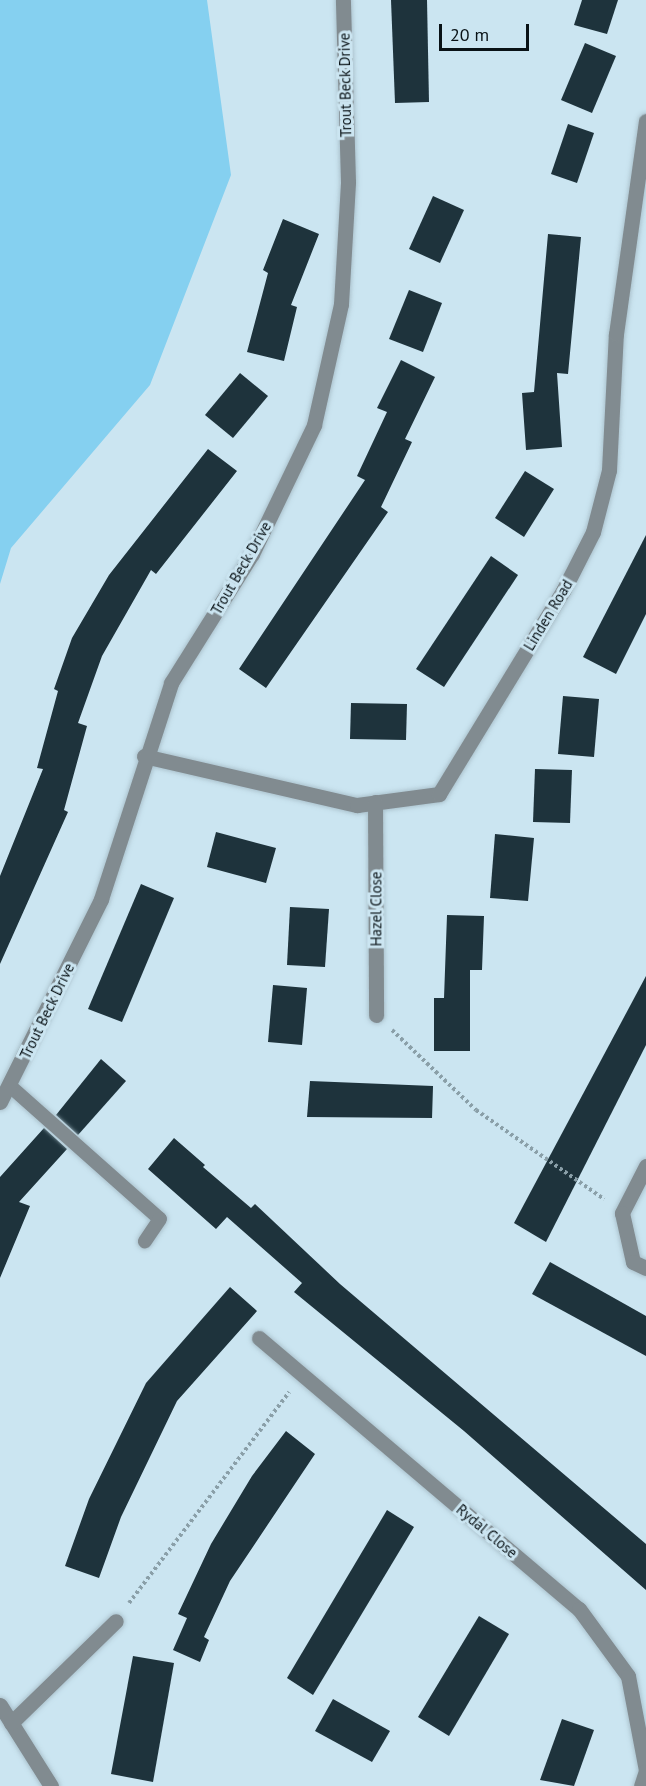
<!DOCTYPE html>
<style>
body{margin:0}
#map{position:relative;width:646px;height:1786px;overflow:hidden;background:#cbe5f1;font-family:"PT Sans",sans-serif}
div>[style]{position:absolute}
.green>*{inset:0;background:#85d0f0}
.building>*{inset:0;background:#1e333c}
.path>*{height:4px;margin-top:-2px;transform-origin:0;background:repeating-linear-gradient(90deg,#8a9fa8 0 3px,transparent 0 6px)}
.roads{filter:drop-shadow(0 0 2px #acc3ce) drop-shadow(0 0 2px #acc3ce)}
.lane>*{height:14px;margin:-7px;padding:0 7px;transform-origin:7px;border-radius:7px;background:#818b90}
.street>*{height:15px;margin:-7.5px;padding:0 7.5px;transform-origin:7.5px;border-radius:7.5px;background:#818b90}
span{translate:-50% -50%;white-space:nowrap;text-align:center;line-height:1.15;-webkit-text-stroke:6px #cbe5f1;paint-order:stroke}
.street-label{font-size:15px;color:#091216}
.scale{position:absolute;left:439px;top:24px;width:90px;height:27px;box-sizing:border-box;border:3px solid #091216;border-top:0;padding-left:8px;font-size:18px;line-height:21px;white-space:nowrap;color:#091216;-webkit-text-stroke:4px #cbe5f1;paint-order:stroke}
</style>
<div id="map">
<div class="green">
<div style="clip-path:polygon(0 0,207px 0,231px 175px,150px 385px,11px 548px,0 584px)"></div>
</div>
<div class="building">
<div style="clip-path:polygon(391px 0,427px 0,429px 102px,395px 103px)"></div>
<div style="clip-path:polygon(582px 0,618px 0,607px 34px,574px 25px)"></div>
<div style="clip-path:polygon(585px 43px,616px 56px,592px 113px,561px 100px)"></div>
<div style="clip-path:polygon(568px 124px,594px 133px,577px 183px,551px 174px)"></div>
<div style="clip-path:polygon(433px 196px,464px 210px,440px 263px,409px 249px)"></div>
<div style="clip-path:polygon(283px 219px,319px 234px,291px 305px,297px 307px,284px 361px,247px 352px,268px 273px,263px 270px)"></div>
<div style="clip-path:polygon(548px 234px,581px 237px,568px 374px,557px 373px,562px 447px,526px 450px,522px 393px,534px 392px)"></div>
<div style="clip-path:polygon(409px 290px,442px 303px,423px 352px,389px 339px)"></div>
<div style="clip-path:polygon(401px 360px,435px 377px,405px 439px,412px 442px,381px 507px,388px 512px,266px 688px,239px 669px,365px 480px,357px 476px,387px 412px,377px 408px)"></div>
<div style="clip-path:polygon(240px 373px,268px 396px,233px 438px,205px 415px)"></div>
<div style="clip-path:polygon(208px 449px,237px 471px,156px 574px,151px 570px,102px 656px,78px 723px,87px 726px,64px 810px,68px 812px,0 964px,0 876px,43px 769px,37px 768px,58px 691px,54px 689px,72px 638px,109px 575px)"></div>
<div style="clip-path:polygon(525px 471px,554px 489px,524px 537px,495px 518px)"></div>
<div style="clip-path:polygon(646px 535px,646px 614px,616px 674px,583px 657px)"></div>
<div style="clip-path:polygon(491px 556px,518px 575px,444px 687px,416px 669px)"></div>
<div style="clip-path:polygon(563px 696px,599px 699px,594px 757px,558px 754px)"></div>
<div style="clip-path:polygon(351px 703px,407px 704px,406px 740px,350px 739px)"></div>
<div style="clip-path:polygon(535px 769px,572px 770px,570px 823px,533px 822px)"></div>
<div style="clip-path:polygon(216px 832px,276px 848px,266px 883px,207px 867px)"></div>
<div style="clip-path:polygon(495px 834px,534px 838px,528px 901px,490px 898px)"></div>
<div style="clip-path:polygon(141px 884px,174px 898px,122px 1022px,88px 1009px)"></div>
<div style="clip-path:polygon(290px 907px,329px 909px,325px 967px,287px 965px)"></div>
<div style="clip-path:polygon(447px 915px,484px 916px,482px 970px,470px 970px,470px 1051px,434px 1051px,434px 998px,444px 998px)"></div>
<div style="clip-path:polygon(646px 976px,646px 1045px,546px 1242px,514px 1223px)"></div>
<div style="clip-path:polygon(273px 985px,307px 988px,302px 1045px,268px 1042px)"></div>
<div style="clip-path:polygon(101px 1059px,126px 1081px,78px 1135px,56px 1115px)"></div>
<div style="clip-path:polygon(310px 1081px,433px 1086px,432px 1118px,307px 1117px)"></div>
<div style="clip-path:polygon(44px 1128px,67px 1149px,19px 1202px,30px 1206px,0 1278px,0 1177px)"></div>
<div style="clip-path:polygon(174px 1138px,205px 1165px,203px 1167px,251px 1208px,255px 1204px,340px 1284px,646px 1544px,646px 1590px,464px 1431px,294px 1292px,302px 1283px,227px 1217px,216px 1229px,148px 1169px)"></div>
<div style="clip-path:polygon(550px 1262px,646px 1316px,646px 1356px,532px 1294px)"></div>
<div style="clip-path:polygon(230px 1287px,257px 1311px,177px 1401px,121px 1517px,99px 1578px,65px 1566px,89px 1499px,146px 1383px)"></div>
<div style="clip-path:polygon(286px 1431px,315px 1454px,230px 1581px,204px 1637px,209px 1640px,200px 1662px,173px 1650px,187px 1618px,178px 1614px,211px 1544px,252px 1476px)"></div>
<div style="clip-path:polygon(387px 1510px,414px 1527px,313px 1695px,287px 1678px)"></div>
<div style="clip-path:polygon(479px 1616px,509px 1634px,449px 1736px,418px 1717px)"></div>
<div style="clip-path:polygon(133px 1656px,174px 1663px,153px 1782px,111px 1774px)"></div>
<div style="clip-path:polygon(333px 1699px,390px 1731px,372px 1762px,315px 1731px)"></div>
<div style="clip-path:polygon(562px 1719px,594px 1730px,574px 1786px,540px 1780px)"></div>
</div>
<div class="path">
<div style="left:392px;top:1030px;width:116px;rotate:43.6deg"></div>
<div style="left:476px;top:1110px;width:156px;rotate:34.8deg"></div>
<div style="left:129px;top:1603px;width:265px;rotate:-52.8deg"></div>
</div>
<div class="roads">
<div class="lane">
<div style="left:10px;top:1086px;width:200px;rotate:41.6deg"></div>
<div style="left:160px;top:1219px;width:27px;rotate:124deg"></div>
</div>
<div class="street">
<div style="left:144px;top:756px;width:219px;rotate:13deg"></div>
<div style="left:357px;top:805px;width:83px;rotate:-7.6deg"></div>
<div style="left:439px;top:794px;width:238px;rotate:-58.6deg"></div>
<div style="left:563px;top:591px;width:66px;rotate:-63deg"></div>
<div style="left:593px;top:532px;width:64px;rotate:-75.5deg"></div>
<div style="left:609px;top:470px;width:136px;rotate:-87.1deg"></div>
<div style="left:616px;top:334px;width:215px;rotate:-82deg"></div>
<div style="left:375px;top:802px;width:213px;rotate:89.7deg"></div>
<div style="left:0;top:1102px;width:227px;rotate:-63.5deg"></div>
<div style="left:101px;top:899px;width:227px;rotate:-72deg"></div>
<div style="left:171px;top:683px;width:152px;rotate:-57.9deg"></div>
<div style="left:252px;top:554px;width:143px;rotate:-64.3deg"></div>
<div style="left:314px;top:425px;width:124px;rotate:-77.4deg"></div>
<div style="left:341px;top:304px;width:122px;rotate:-86.7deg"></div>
<div style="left:348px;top:182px;width:182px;rotate:-91.6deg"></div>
<div style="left:646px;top:1166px;width:53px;rotate:117.1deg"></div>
<div style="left:622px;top:1213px;width:50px;rotate:77.3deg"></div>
<div style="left:633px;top:1262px;width:14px;rotate:25deg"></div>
<div style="left:259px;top:1338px;width:419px;rotate:40.3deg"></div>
<div style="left:579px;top:1609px;width:83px;rotate:53.8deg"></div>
<div style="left:628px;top:1676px;width:96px;rotate:79.2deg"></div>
<div style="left:0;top:1705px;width:96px;rotate:57.8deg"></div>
<div style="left:11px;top:1723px;width:146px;rotate:-44.2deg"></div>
<div style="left:641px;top:1786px;width:16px;rotate:-72deg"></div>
</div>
</div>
<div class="street-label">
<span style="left:345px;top:85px;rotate:-91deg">Trout Beck Drive</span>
<span style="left:241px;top:568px;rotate:-60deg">Trout Beck Drive</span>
<span style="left:548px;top:615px;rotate:-59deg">Linden Road</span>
<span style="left:376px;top:909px;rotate:-90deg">Hazel Close</span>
<span style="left:47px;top:1011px;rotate:-64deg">Trout Beck Drive</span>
<span style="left:487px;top:1531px;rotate:40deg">Rydal Close</span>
</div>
<div class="scale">20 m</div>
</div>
